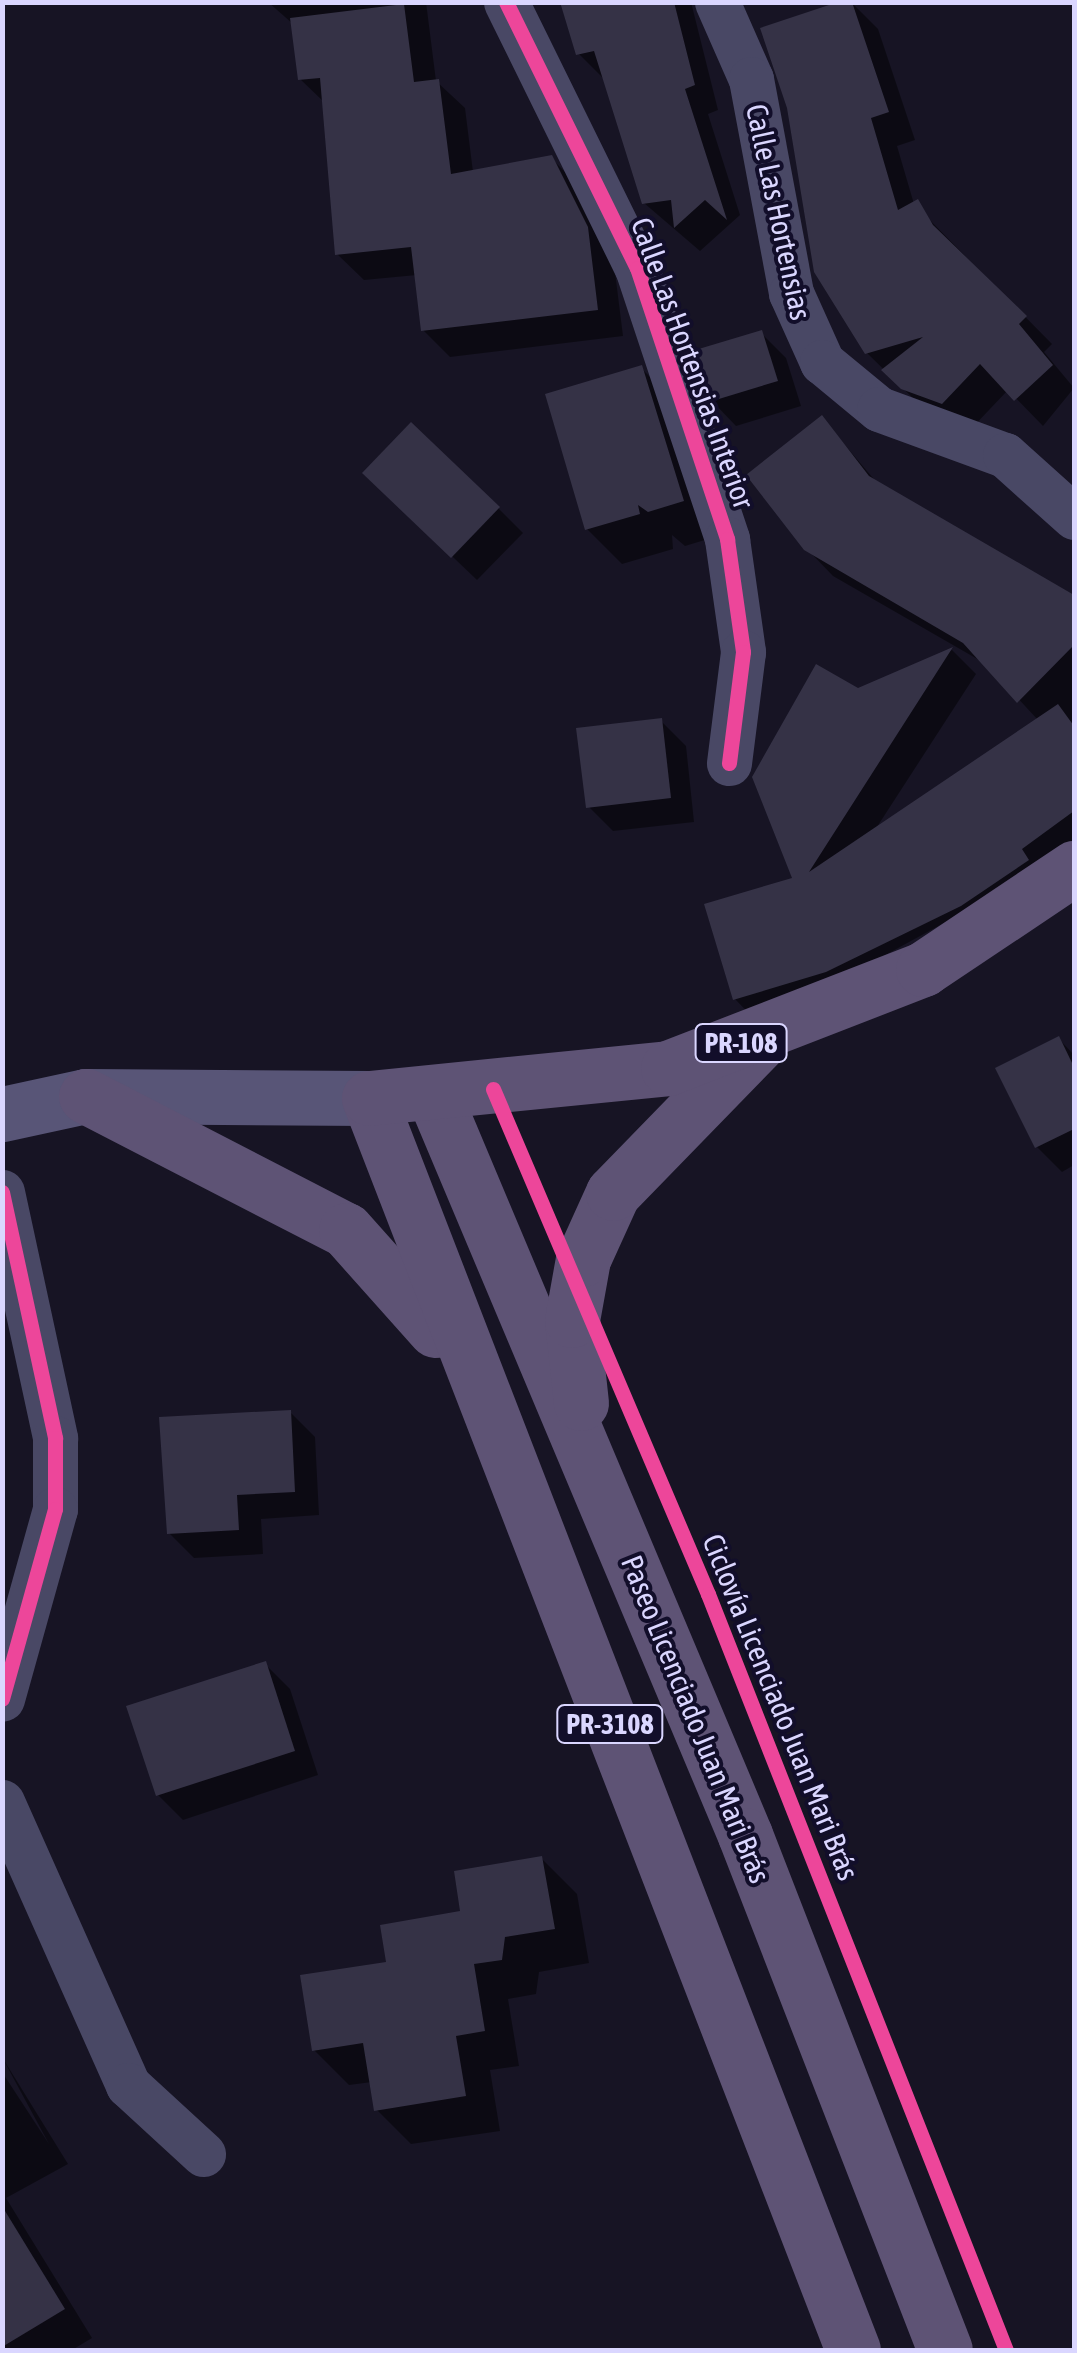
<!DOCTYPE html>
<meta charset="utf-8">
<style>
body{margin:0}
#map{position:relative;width:1077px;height:2353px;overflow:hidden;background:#171424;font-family:"Asap Condensed",sans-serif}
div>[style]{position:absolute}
.shadow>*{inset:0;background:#0007}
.building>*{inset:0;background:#353246}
.street>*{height:45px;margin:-22.5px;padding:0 22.5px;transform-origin:22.5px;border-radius:22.5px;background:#494865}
.secondary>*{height:55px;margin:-27.5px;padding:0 27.5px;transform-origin:27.5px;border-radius:27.5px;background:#585577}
.primary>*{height:55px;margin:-27.5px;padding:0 27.5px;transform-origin:27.5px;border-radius:27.5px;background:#5e5375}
.cycleway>*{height:15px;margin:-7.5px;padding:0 7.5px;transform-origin:7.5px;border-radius:7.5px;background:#ed469a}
span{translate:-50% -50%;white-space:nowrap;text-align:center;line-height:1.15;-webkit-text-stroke:8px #120e2a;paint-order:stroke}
.shield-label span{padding:2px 8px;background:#120e2a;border:2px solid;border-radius:8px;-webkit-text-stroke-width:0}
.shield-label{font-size:28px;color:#dad6ff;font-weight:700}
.street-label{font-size:30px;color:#dad6ff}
.frame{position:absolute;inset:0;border:5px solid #dad6ff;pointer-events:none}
</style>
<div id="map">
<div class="shadow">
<div style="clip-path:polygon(268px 2px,426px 2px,436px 81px,465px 108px,473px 172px,551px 158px,578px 185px,613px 256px,623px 336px,450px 357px,423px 330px,417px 275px,364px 280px,337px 254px,325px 103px,300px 79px,293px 24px)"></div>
<div style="clip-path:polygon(563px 2px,691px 2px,718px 110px,708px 114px,740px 215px,700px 251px,644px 203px,603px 78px,578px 53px)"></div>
<div style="clip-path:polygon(851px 2px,878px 29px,915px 140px,897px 146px,914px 204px,1052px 344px,1044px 352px,1074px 388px,1043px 426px,1008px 390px,970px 430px,921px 406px,867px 353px)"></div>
<div style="clip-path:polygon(761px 333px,786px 358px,801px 406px,736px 426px,712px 401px)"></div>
<div style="clip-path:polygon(641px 368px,676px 403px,718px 536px,685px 546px,672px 535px,673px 549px,622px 564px,587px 529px)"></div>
<div style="clip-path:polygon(822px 418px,878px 484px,1074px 600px,1074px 852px,759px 1024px,735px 999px,795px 880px,858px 691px,952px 650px,976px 674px,875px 830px,1038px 720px,986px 664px,833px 576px,808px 550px)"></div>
<div style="clip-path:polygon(390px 497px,498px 508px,523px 533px,477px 580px)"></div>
<div style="clip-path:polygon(661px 721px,686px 746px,694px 822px,613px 831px,588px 806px)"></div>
<div style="clip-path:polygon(1059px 1039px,1074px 1055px,1074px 1165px,1062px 1172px,1037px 1147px)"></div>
<div style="clip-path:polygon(290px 1412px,315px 1437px,319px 1515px,261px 1519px,263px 1554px,194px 1558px,169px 1533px)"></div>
<div style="clip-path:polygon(265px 1664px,290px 1689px,318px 1775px,183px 1820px,158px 1795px)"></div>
<div style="clip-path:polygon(542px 1859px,577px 1894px,589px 1963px,539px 1972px,536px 1994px,508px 1999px,519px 2066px,490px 2070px,500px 2131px,411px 2144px,376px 2109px,372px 2082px,349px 2085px,314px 2050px,389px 1964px)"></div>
<div style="clip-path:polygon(2px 2057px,68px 2164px,6px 2198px,92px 2338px,72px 2350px,2px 2350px,2px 2072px,49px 2144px)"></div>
</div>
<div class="building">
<div style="clip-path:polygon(560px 2px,674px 2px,695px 85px,685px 89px,727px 220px,705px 200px,674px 228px,671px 200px,642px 204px,594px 51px,576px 55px)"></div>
<div style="clip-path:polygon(838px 2px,852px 2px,889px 112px,871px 118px,898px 210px,918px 199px,933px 225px,1027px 316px,1019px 324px,1053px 365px,1014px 401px,980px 364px,942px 404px,901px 389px,881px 370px,923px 337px,865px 354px,814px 272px,787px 108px,760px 28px)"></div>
<div style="clip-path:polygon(404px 4px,414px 82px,439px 79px,451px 174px,552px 155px,588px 227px,598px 310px,421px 331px,411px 247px,335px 255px,320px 78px,298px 80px,290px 18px)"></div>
<div style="clip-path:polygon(762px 330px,778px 381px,709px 402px,692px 351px)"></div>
<div style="clip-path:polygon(642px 365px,684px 501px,648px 512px,638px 505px,640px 514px,585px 530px,545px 394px)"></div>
<div style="clip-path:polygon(822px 415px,869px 476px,1074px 595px,1074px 645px,1017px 703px,963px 643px,804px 550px,746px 475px)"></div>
<div style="clip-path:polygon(411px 422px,500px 507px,451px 558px,362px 473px)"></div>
<div style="clip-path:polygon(953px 647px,809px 872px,1058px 704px,1074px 726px,1074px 811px,1022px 849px,1029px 860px,961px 906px,826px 972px,733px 1000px,704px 904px,792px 878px,752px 777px,816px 664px,858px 688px)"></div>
<div style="clip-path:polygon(662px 718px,671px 798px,586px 808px,576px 728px)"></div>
<div style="clip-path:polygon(1059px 1036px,1074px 1067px,1074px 1129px,1035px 1148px,995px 1068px)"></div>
<div style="clip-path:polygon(291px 1410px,295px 1492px,237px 1495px,239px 1530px,167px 1534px,159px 1417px)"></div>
<div style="clip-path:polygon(266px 1661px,295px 1751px,156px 1796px,126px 1706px)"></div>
<div style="clip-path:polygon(542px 1856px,555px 1929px,505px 1937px,502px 1960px,474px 1964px,485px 2031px,456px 2036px,466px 2096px,374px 2111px,363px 2043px,312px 2051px,300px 1975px,386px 1962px,380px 1925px,460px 1911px,454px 1871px)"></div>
<div style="clip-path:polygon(2px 2206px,65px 2309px,2px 2347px)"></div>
</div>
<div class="street">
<div style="left:506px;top:2px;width:297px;rotate:63.8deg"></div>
<div style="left:637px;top:268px;width:286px;rotate:71.6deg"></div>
<div style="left:727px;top:539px;width:114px;rotate:81.9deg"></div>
<div style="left:743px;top:652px;width:112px;rotate:97.2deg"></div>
<div style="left:717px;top:2px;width:84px;rotate:66.2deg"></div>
<div style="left:751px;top:79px;width:218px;rotate:79.4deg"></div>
<div style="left:791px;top:293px;width:76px;rotate:65.8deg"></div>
<div style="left:822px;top:362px;width:74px;rotate:39.5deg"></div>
<div style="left:879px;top:409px;width:134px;rotate:20.1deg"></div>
<div style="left:1005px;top:455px;width:93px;rotate:41.9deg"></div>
<div style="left:2px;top:1192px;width:252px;rotate:77.8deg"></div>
<div style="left:55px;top:1438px;width:71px;rotate:90deg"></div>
<div style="left:55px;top:1509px;width:197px;rotate:105.6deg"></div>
<div style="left:2px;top:1802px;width:310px;rotate:66deg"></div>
<div style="left:128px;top:2085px;width:102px;rotate:42.6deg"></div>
</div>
<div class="secondary">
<div style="left:2px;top:1114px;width:86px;rotate:-12.1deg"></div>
<div style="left:86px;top:1096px;width:283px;rotate:0.4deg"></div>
</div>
<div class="primary">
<div style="left:433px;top:1093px;width:805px;rotate:67.19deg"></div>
<div style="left:745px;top:1835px;width:552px;rotate:68.78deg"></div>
<div style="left:86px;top:1096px;width:292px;rotate:27.3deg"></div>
<div style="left:346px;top:1230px;width:134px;rotate:48.3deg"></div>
<div style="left:581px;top:1403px;width:83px;rotate:-96.2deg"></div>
<div style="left:572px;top:1320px;width:62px;rotate:-79.8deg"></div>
<div style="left:583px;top:1259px;width:72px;rotate:-65.6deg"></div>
<div style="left:613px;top:1193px;width:211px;rotate:-45.8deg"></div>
<div style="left:853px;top:2350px;width:1342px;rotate:-111.14deg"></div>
<div style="left:369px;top:1098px;width:301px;rotate:-5.7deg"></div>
<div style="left:668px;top:1068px;width:274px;rotate:-21.2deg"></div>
<div style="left:923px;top:969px;width:182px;rotate:-33.8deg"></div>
</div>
<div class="cycleway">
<div style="left:506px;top:2px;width:297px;rotate:63.8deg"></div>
<div style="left:637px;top:268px;width:286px;rotate:71.6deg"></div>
<div style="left:727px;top:539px;width:114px;rotate:81.9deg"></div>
<div style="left:743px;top:652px;width:112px;rotate:97.2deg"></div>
<div style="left:493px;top:1089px;width:549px;rotate:66.94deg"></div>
<div style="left:708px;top:1594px;width:813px;rotate:68.49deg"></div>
<div style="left:2px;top:1192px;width:252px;rotate:77.8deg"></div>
<div style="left:55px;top:1438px;width:71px;rotate:90deg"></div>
<div style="left:55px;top:1509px;width:197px;rotate:105.6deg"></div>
</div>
<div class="shield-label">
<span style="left:741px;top:1043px">PR-108</span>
<span style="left:610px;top:1724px">PR-3108</span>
</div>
<div class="street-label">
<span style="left:779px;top:212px;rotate:78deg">Calle Las Hortensias</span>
<span style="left:693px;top:363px;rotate:70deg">Calle Las Hortensias Interior</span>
<span style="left:781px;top:1707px;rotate:68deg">Ciclovía Licenciado Juan Mari Brás</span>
<span style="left:696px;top:1719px;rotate:68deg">Paseo Licenciado Juan Mari Brás</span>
</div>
<div class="frame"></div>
</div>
